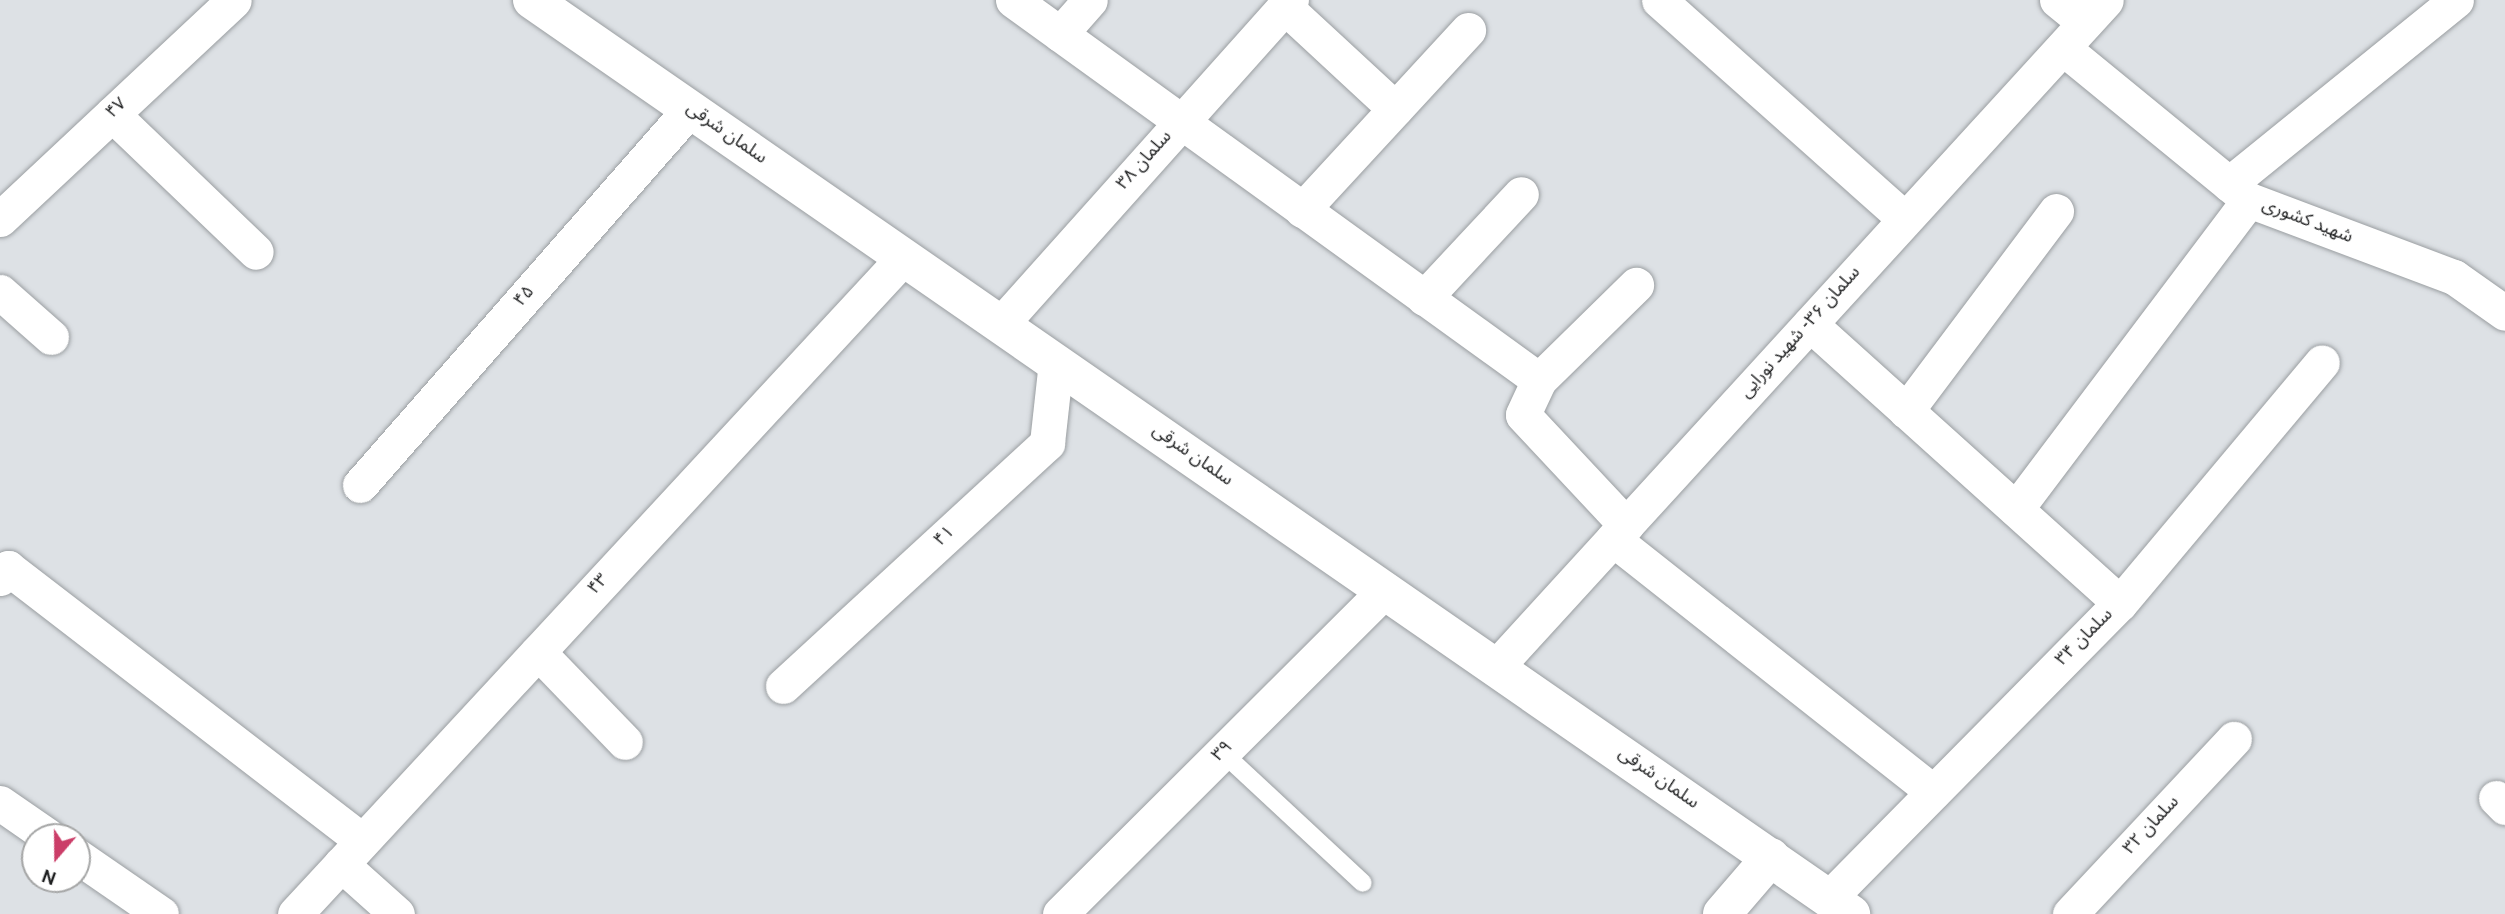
<!DOCTYPE html>
<meta charset="utf-8">
<style>
body{margin:0}
#map{position:relative;width:2505px;height:914px;overflow:hidden;background:#dde1e5;font-family:Overpass,"Noto Sans Arabic",sans-serif}
div>[style]{position:absolute}
.roads{filter:drop-shadow(0 0 2px #9a9ea1) drop-shadow(0 0 2px #9a9ea1)}
.lane>*{height:18px;margin:-9px;padding:0 9px;transform-origin:9px;border-radius:9px;background:#fff}
.street>*{height:35px;margin:-17.5px;padding:0 17.5px;transform-origin:17.5px;border-radius:17.5px;background:#fff}
.secondary>*{height:38px;margin:-19px;padding:0 19px;transform-origin:19px;border-radius:19px;background:#fff}
span{translate:-50% -50%;white-space:nowrap;text-align:center;line-height:1.15;-webkit-text-stroke:5px #fff;paint-order:stroke}
.street-label{font-size:18px;color:#1f2021}
.north{position:absolute;left:21px;top:823px;width:70px;height:70px;box-sizing:border-box;background:#fff;border:2px solid #a5a6a6;border-radius:50%;rotate:200deg;font-size:19px;font-weight:700;line-height:28px;text-align:center;color:#1f2021}
.north::after{content:'';display:block;margin:auto;width:24px;height:32px;background:#cb3d68;clip-path:polygon(50% 0,100% 100%,50% 72%,0 100%)}
</style>
<div id="map">
<div class="roads">
<div class="lane">
<div style="left:1222px;top:752px;width:192px;rotate:42.9deg"></div>
</div>
<div class="street">
<div style="left:1013px;top:0;width:649px;rotate:35.85deg"></div>
<div style="left:1539px;top:380px;width:38px;rotate:115deg"></div>
<div style="left:1523px;top:415px;width:151px;rotate:46.9deg"></div>
<div style="left:1659px;top:0;width:329px;rotate:41.7deg"></div>
<div style="left:2057px;top:0;width:36px;rotate:39deg"></div>
<div style="left:1285px;top:7px;width:150px;rotate:42.8deg"></div>
<div style="left:1060px;top:34px;width:45px;rotate:-48.6deg"></div>
<div style="left:2063px;top:48px;width:240px;rotate:39.3deg"></div>
<div style="left:2249px;top:200px;width:219px;rotate:20.6deg"></div>
<div style="left:2454px;top:277px;width:62px;rotate:35.2deg"></div>
<div style="left:112px;top:114px;width:199px;rotate:43.8deg"></div>
<div style="left:2229px;top:184px;width:292px;rotate:-39deg"></div>
<div style="left:1302px;top:210px;width:245px;rotate:-47.3deg"></div>
<div style="left:0;top:219px;width:320px;rotate:-43.1deg"></div>
<div style="left:0;top:292px;width:68px;rotate:41.4deg"></div>
<div style="left:1424px;top:298px;width:142px;rotate:-47deg"></div>
<div style="left:1001px;top:324px;width:435px;rotate:-48.2deg"></div>
<div style="left:1810px;top:324px;width:417px;rotate:42deg"></div>
<div style="left:1539px;top:380px;width:136px;rotate:-44.4deg"></div>
<div style="left:1906px;top:411px;width:250px;rotate:-53.1deg"></div>
<div style="left:360px;top:485px;width:500px;rotate:-48.73deg"></div>
<div style="left:2016px;top:509px;width:387px;rotate:-53deg"></div>
<div style="left:1613px;top:539px;width:408px;rotate:38.3deg"></div>
<div style="left:0;top:578px;width:13px;rotate:-51deg"></div>
<div style="left:8px;top:568px;width:447px;rotate:37.6deg"></div>
<div style="left:538px;top:652px;width:125px;rotate:46deg"></div>
<div style="left:1497px;top:666px;width:902px;rotate:-47.56deg"></div>
<div style="left:783px;top:686px;width:359px;rotate:-42.6deg"></div>
<div style="left:1047px;top:443px;width:81px;rotate:-83.7deg"></div>
<div style="left:2496px;top:798px;width:13px;rotate:45deg"></div>
<div style="left:0;top:803px;width:60px;rotate:34.8deg"></div>
<div style="left:77px;top:856px;width:102px;rotate:34.6deg"></div>
<div style="left:341px;top:864px;width:75px;rotate:41.8deg"></div>
<div style="left:1829px;top:898px;width:414px;rotate:-45.4deg"></div>
<div style="left:2120px;top:603px;width:314px;rotate:-50deg"></div>
<div style="left:295px;top:914px;width:896px;rotate:-47.17deg"></div>
<div style="left:1060px;top:914px;width:459px;rotate:-44.9deg"></div>
<div style="left:2070px;top:914px;width:240px;rotate:-46.9deg"></div>
</div>
<div class="secondary">
<div style="left:532px;top:0;width:1605px;rotate:34.72deg"></div>
<div style="left:1722px;top:914px;width:75px;rotate:-49.3deg"></div>
</div>
</div>
<div class="street-label">
<span style="left:117px;top:109px;rotate:-43deg">۴۷</span>
<span style="left:726px;top:134px;rotate:35deg">سلمان شرقی</span>
<span style="left:1145px;top:161px;rotate:-48deg">سلمان ۳۸</span>
<span style="left:2307px;top:222px;rotate:21deg">شهید کشوری</span>
<span style="left:525px;top:297px;rotate:-49deg">۴۵</span>
<span style="left:1801px;top:333px;rotate:-48deg">سلمان ۳۶- شهید نورایی</span>
<span style="left:1192px;top:456px;rotate:35deg">سلمان شرقی</span>
<span style="left:945px;top:537px;rotate:-43deg">۴۱</span>
<span style="left:599px;top:585px;rotate:-47deg">۴۳</span>
<span style="left:2085px;top:638px;rotate:-45deg">سلمان ۳۴</span>
<span style="left:1223px;top:752px;rotate:-45deg">۳۹</span>
<span style="left:1658px;top:779px;rotate:35deg">سلمان شرقی</span>
<span style="left:2152px;top:826px;rotate:-47deg">سلمان ۳۲</span>
</div>
<div class="north">N</div>
</div>
